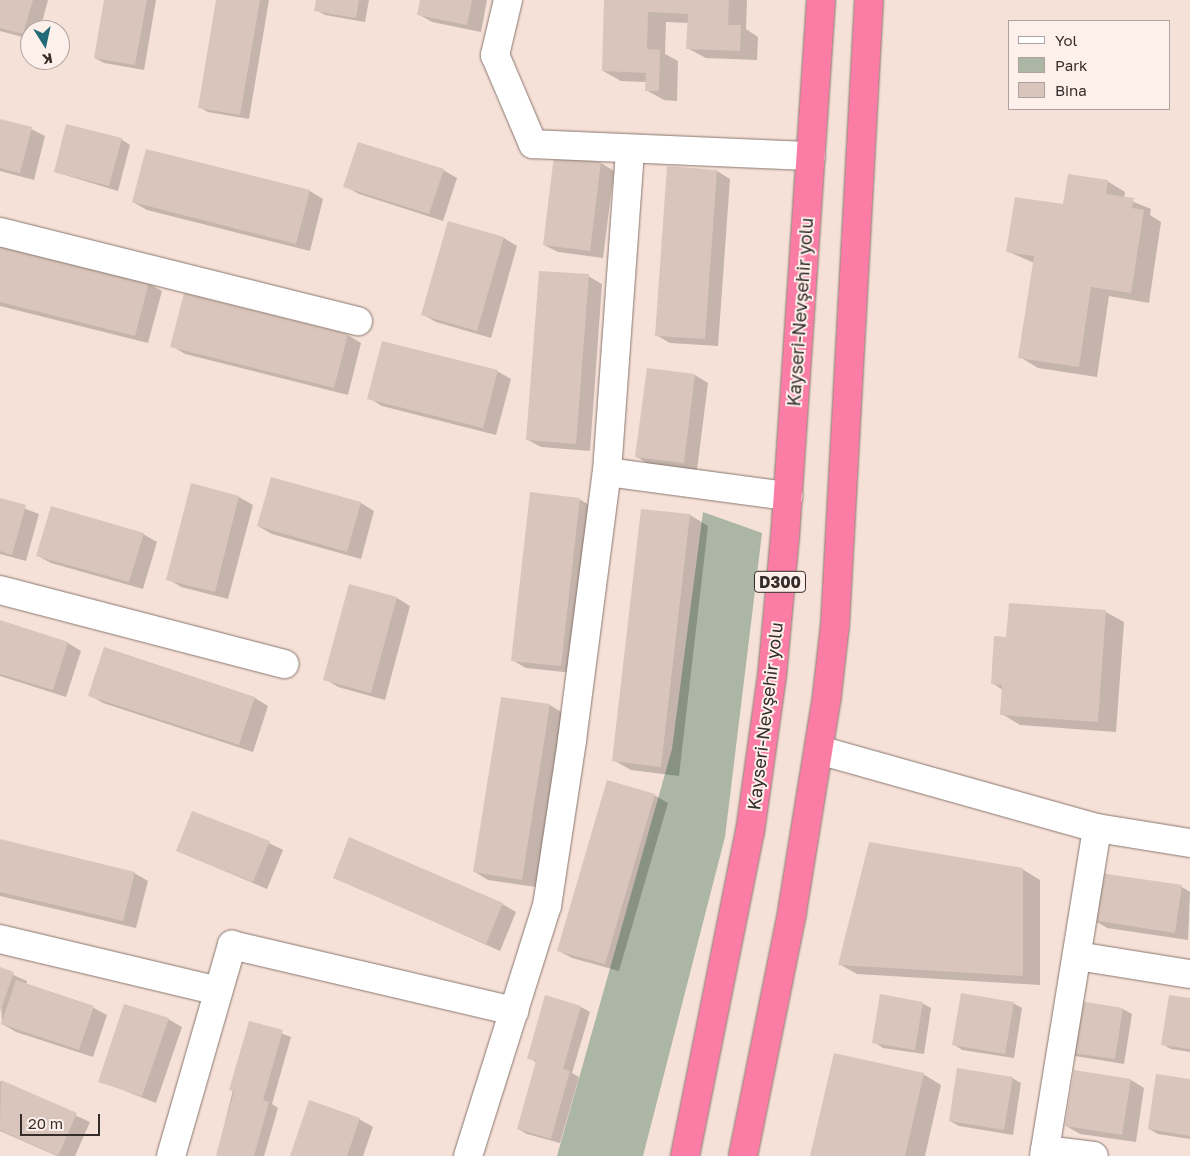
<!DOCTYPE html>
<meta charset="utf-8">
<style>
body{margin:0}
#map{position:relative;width:1190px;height:1156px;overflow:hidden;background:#f6e1d8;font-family:"Golos Text",sans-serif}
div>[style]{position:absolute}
.green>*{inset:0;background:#abb7a4}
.shadow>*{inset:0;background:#0003}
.building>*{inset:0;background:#d9c5bc}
.roads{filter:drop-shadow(0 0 1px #89776f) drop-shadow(0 0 1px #89776f)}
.minor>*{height:28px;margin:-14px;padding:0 14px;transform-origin:14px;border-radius:14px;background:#fff}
.highway>*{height:28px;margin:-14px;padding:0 14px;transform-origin:14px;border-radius:14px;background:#fb7ca5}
span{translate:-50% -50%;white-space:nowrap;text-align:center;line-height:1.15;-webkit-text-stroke:4px #fdf0eb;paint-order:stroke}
.shield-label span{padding:1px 4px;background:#fdf0eb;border:1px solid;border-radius:4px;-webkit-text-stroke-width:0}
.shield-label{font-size:16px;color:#352d2a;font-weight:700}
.street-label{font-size:18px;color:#352d2a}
.legend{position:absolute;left:1008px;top:20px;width:162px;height:90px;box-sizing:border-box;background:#fdf0eb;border:1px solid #ada29e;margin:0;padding:6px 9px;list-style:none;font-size:15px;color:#352d2a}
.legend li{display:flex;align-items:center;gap:10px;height:25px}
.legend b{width:25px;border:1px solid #ada29e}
.north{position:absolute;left:20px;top:20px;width:50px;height:50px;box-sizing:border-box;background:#fdf0eb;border:1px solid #ada29e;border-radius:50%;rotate:170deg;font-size:14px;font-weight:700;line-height:20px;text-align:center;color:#352d2a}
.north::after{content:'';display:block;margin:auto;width:18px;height:22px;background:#226a77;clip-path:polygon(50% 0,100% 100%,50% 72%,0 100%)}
.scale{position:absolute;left:20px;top:1114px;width:80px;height:22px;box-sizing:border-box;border:2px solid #352d2a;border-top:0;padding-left:6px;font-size:15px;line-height:18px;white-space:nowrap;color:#352d2a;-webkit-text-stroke:4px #fdf0eb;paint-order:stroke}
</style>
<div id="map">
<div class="green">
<div style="clip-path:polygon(703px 512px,762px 533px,725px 837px,643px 1156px,557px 1156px,672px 749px)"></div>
</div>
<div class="shadow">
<div style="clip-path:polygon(0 0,48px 0,40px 30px,30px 30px,30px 39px,0 31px)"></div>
<div style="clip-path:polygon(105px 0,156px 0,144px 70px,104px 63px,95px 58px)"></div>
<div style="clip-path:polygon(218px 0,269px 0,249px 119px,208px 112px,199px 107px)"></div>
<div style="clip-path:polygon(317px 0,369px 0,365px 22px,325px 15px,316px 10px)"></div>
<div style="clip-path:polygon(421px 0,487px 0,481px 32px,432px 22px,418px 14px)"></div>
<div style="clip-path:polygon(606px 0,747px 0,746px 29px,758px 37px,757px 60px,706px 58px,687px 48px,688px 23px,666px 22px,665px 54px,678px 61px,677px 101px,664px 100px,646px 90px,646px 82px,621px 81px,603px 71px)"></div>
<div style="clip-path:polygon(0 121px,31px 129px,45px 136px,34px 180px,0 171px)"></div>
<div style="clip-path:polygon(121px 139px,130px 145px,118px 191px,55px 172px)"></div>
<div style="clip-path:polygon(601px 163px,614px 171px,603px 258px,558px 252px,544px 245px)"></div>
<div style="clip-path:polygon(443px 170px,457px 178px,443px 221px,359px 194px,345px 186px)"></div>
<div style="clip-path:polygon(717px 171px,730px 179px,718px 346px,670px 343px,656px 335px)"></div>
<div style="clip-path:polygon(1107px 181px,1125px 192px,1124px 198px,1151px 209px,1150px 215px,1161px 222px,1149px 303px,1109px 296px,1097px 377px,1038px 368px,1020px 357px,1034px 263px,1007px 251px,1064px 205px)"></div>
<div style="clip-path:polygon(310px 191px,323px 199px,310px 251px,147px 210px,133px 202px)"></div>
<div style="clip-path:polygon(504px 238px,517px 246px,491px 338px,436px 322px,422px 314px)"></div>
<div style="clip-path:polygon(0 246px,148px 283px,162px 291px,148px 343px,0 306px)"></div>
<div style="clip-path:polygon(588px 276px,602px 284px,590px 451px,541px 447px,528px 440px)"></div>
<div style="clip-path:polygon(348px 335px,361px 343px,348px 395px,185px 354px,172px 346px)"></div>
<div style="clip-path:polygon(497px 371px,511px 379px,496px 435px,382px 406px,369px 398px)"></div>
<div style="clip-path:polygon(695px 375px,708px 383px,697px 470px,650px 465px,637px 457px)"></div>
<div style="clip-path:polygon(272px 478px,361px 503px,374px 511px,361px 559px,272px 534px,258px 526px)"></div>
<div style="clip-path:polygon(192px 485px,239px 497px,253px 505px,228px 599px,181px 587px,168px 579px)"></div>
<div style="clip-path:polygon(0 499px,39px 514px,26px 561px,0 554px)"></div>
<div style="clip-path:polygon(579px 499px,593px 507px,574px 673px,526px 668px,512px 660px)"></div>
<div style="clip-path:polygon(690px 515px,708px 526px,679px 776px,631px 770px,613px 760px)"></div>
<div style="clip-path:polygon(143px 534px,157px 542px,143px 589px,51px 563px,38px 556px)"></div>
<div style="clip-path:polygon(397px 598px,410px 606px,385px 700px,338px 687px,325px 679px)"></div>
<div style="clip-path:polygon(1010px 604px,1106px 612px,1124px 622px,1116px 732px,1020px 725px,1002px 714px,1003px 690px,992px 683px,1007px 638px)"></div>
<div style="clip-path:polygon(0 621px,68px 643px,81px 651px,66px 697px,0 676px)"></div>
<div style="clip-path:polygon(105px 649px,255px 698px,268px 706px,253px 752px,103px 703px,89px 695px)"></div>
<div style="clip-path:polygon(550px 705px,563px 713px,536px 887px,488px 880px,475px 872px)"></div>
<div style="clip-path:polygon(654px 795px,668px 803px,619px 971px,572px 958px,559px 951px)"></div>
<div style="clip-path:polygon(0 841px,134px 873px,148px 881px,136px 928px,0 896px)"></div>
<div style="clip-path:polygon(269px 843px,283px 850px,267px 889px,177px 851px)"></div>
<div style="clip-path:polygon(1022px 869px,1040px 880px,1040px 985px,857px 974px,839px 964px)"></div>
<div style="clip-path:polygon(334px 877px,502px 904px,516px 912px,500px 951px)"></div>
<div style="clip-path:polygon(1182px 887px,1190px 892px,1188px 940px,1107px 928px,1094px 920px)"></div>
<div style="clip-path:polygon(0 969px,27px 981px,26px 985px,94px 1008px,107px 1015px,93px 1057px,16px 1032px,2px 1024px)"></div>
<div style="clip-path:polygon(1190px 1000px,1190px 1052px,1171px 1049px,1162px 1044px)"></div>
<div style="clip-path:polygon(922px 1003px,931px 1008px,924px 1054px,883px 1048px,874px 1042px)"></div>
<div style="clip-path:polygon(1013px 1003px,1022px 1008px,1014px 1058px,962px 1050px,953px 1044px)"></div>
<div style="clip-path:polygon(581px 1007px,590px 1012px,572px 1073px,579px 1077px,560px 1143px,527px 1134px,518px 1129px,537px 1063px,529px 1058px)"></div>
<div style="clip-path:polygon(1123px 1009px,1132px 1014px,1124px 1064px,1075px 1056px,1066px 1051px)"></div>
<div style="clip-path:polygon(168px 1019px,182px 1027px,156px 1103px,100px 1081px)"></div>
<div style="clip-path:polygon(250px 1022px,291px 1037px,272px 1104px,278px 1108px,264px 1156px,220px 1156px,217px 1154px)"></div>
<div style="clip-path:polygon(923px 1074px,941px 1085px,925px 1156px,811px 1156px)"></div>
<div style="clip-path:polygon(1012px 1078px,1021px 1083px,1013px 1135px,959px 1126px,950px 1121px)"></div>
<div style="clip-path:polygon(1131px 1080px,1144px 1088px,1136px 1142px,1080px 1134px,1066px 1126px)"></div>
<div style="clip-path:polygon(1190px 1080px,1190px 1139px,1158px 1134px,1149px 1129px)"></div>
<div style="clip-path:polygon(0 1081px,90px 1122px,75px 1156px,57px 1156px,0 1131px)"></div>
<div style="clip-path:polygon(359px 1119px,373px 1127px,363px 1156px,291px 1156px)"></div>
</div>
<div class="building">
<div style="clip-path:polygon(0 0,33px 0,23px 34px,0 28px)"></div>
<div style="clip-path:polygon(104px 0,147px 0,135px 65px,94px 58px)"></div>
<div style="clip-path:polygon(216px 0,260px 0,240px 115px,198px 108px)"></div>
<div style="clip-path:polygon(316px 0,359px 0,356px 18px,314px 11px)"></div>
<div style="clip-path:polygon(420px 0,472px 0,467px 25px,417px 15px)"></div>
<div style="clip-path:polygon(604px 0,729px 0,728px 25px,741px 25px,740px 51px,686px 49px,688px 14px,648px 12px,647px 49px,660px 50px,659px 91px,645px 91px,646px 73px,602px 71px)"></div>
<div style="clip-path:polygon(0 119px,32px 127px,20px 173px,0 168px)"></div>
<div style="clip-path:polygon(66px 124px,122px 138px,109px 186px,54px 172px)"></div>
<div style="clip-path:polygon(358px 142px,444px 169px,429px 214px,343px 187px)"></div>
<div style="clip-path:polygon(146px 149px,310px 190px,296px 244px,132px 202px)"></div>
<div style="clip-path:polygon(554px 156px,601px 162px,590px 251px,543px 245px)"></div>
<div style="clip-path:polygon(667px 166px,717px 170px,705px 339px,655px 336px)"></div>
<div style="clip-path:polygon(1068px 174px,1108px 180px,1106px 194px,1134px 198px,1132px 208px,1144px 210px,1131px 293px,1091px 287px,1079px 367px,1018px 358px,1034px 256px,1006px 252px,1015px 197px,1063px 204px)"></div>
<div style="clip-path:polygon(448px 221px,504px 237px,477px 331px,421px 315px)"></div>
<div style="clip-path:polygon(0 245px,149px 282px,135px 336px,0 302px)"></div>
<div style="clip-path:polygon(539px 271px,589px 274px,576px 444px,526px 440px)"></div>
<div style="clip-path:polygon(184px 293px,348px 334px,334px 388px,170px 347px)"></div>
<div style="clip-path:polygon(382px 341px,498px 370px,483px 428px,367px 399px)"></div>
<div style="clip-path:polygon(647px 368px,695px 374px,684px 463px,635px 457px)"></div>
<div style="clip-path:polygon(271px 477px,361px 502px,347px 552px,257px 526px)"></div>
<div style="clip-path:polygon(191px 483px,239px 496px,215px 592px,166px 580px)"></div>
<div style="clip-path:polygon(530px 492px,580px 498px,561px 666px,511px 661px)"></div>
<div style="clip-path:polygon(0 498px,26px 505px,12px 555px,0 551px)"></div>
<div style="clip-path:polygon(51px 506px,144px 533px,129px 582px,36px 556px)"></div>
<div style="clip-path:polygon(641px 509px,690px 514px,661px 767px,612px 761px)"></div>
<div style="clip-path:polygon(349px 584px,397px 597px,371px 693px,323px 680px)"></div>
<div style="clip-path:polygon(1009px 603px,1106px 610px,1098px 722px,1000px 715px,1002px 685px,991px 684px,994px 636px,1006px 637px)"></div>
<div style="clip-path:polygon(0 620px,68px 642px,53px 690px,0 674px)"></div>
<div style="clip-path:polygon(104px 647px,255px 697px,239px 745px,88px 696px)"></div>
<div style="clip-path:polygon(501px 697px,550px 704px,522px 880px,473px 872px)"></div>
<div style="clip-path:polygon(607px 780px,655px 794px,605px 964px,557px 951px)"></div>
<div style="clip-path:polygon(192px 811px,270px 841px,253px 882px,176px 851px)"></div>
<div style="clip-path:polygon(349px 837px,503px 903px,486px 944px,333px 878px)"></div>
<div style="clip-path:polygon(0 839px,135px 872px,123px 921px,0 892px)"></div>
<div style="clip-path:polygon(869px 842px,1023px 868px,1023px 976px,838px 965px)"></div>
<div style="clip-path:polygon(1100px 873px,1182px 885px,1175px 933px,1092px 920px)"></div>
<div style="clip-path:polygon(0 967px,14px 972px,0 1012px)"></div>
<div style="clip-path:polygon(16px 980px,94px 1006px,79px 1050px,1px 1024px)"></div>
<div style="clip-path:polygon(961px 993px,1014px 1002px,1005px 1054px,952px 1045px)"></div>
<div style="clip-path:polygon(880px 994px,923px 1002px,915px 1050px,872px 1043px)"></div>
<div style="clip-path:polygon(545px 995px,581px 1006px,563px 1069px,570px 1071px,551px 1139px,517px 1129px,536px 1061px,527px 1059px)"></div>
<div style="clip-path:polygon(1169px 995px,1190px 998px,1190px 1049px,1161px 1045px)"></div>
<div style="clip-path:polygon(1073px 1000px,1123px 1008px,1115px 1059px,1065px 1052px)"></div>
<div style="clip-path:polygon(124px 1004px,169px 1018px,142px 1096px,98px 1082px)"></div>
<div style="clip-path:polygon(249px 1021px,283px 1030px,263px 1100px,269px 1102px,254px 1156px,220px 1156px,216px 1155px,234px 1092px,229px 1090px)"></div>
<div style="clip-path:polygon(834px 1053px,924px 1073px,905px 1156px,810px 1156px)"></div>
<div style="clip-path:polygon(957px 1068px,1013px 1077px,1004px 1130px,949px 1121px)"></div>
<div style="clip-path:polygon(1074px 1070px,1131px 1079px,1122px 1135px,1065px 1126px)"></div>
<div style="clip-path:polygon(1156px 1074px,1190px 1079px,1190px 1136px,1148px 1129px)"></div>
<div style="clip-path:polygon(1px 1080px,77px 1113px,58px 1156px,0 1130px)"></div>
<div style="clip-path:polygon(309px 1100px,360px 1118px,347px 1156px,290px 1156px)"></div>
</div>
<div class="roads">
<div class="minor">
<div style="left:508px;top:0;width:57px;rotate:103.3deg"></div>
<div style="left:495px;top:55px;width:97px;rotate:66.9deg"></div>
<div style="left:533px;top:144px;width:278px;rotate:2.5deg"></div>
<div style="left:0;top:232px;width:369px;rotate:14deg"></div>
<div style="left:607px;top:472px;width:183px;rotate:7.6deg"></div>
<div style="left:0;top:590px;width:294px;rotate:14.6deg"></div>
<div style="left:819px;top:750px;width:289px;rotate:15.7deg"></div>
<div style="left:1097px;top:828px;width:94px;rotate:9.2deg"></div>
<div style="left:0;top:939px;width:224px;rotate:13.4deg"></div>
<div style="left:1077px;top:956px;width:114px;rotate:9.1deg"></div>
<div style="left:1045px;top:1150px;width:49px;rotate:7deg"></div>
<div style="left:171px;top:1156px;width:220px;rotate:-73.9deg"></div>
<div style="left:232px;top:945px;width:290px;rotate:13.2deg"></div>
<div style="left:468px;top:1156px;width:262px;rotate:-72.5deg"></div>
<div style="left:547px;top:906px;width:168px;rotate:-81.4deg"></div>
<div style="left:572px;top:740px;width:270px;rotate:-82.6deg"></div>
<div style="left:607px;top:472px;width:323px;rotate:-85.9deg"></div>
<div style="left:1044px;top:1156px;width:332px;rotate:-80.8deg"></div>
</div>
<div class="highway">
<div style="left:685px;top:1156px;width:330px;rotate:-78.7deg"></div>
<div style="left:750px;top:832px;width:158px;rotate:-82deg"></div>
<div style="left:772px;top:676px;width:140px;rotate:-84.7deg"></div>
<div style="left:785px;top:537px;width:538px;rotate:-86.16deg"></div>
<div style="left:743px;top:1156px;width:249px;rotate:-78.6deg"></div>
<div style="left:792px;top:912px;width:220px;rotate:-80.8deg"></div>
<div style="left:827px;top:695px;width:70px;rotate:-83.5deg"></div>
<div style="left:835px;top:625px;width:626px;rotate:-86.89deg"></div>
</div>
</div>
<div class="shield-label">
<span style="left:780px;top:582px">D300</span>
</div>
<div class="street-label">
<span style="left:800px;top:312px;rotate:-86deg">Kayseri-Nevşehir yolu</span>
<span style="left:765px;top:716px;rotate:-83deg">Kayseri-Nevşehir yolu</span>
</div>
<ul class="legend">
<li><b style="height:6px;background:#fff"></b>Yol</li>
<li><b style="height:14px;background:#abb7a4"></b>Park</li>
<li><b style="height:14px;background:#d9c5bc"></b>Bina</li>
</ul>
<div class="north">K</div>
<div class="scale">20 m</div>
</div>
